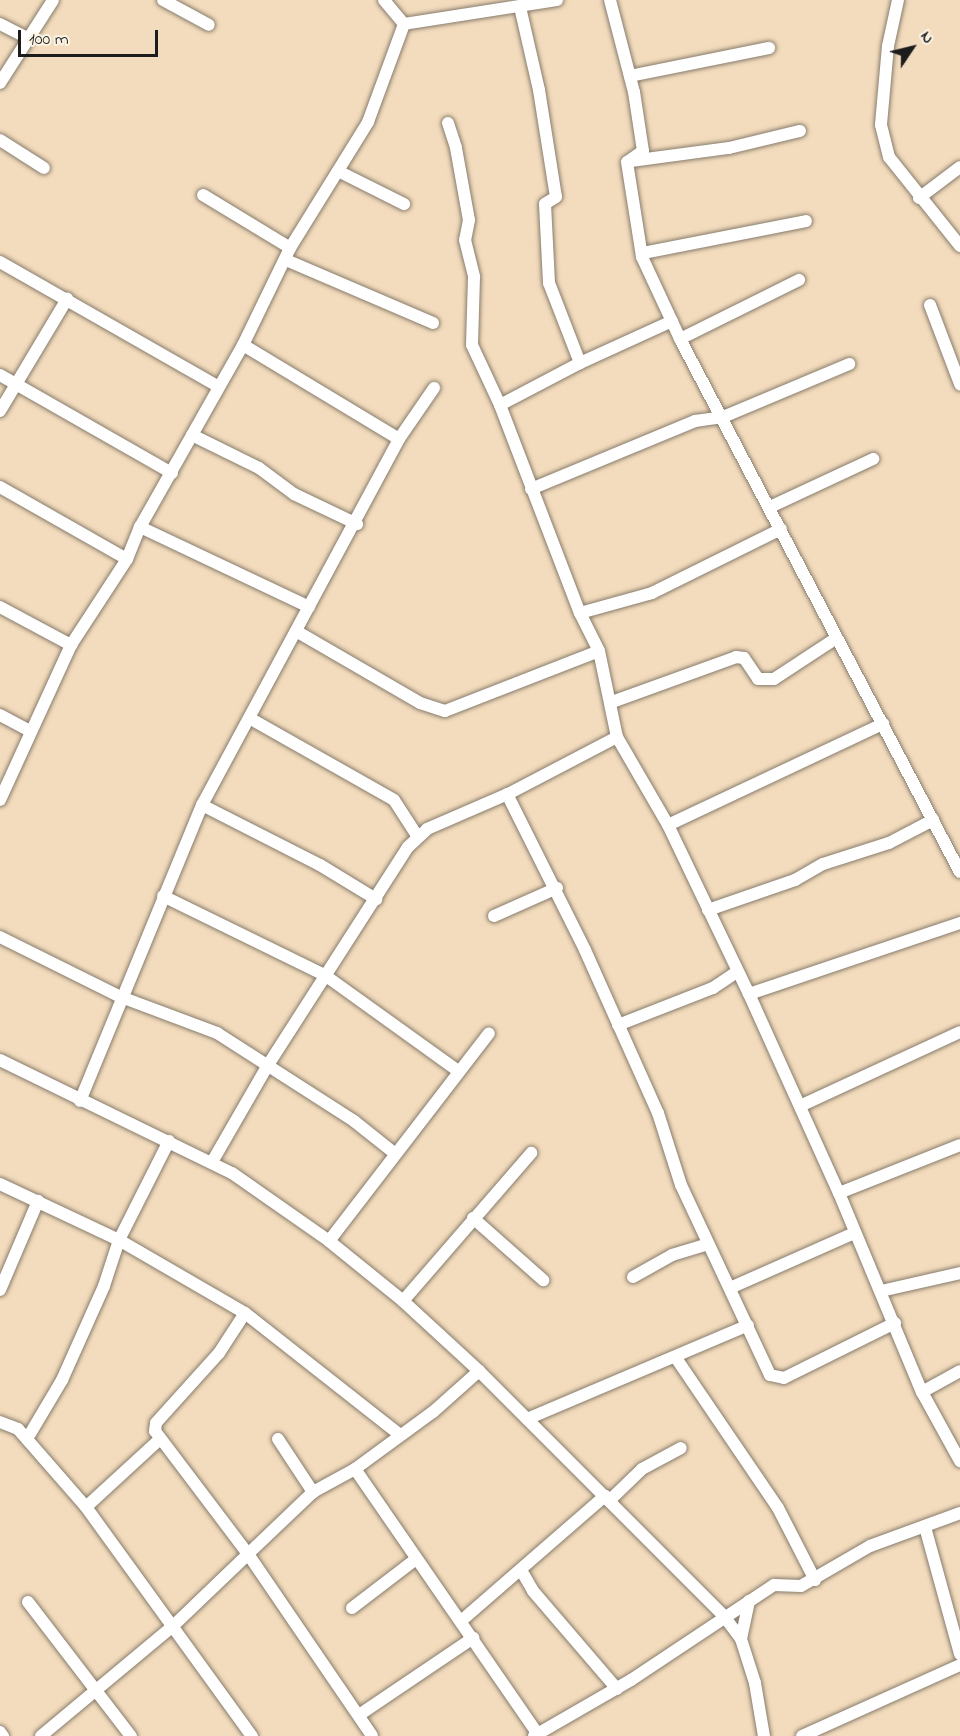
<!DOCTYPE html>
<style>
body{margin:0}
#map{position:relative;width:960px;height:1736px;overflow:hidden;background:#f3dcbd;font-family:"Indie Flower",sans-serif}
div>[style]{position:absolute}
.roads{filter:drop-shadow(0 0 2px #887c6c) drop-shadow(0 0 2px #887c6c)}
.minor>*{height:12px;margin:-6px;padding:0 6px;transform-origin:6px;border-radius:6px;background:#fff}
span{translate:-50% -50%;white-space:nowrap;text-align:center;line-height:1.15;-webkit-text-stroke:4.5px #fcf5e5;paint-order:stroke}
.north{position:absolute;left:882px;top:18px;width:60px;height:60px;-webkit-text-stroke:4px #fcf5e5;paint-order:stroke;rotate:55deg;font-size:16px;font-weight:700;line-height:24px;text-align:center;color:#1c1c1c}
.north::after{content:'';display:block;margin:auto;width:21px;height:27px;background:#1c1c1c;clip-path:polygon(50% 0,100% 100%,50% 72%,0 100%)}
.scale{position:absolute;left:18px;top:30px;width:140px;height:27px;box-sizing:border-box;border:3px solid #1c1c1c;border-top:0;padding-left:8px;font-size:18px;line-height:21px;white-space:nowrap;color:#1c1c1c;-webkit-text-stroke:4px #fcf5e5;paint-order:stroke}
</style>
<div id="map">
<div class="roads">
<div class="minor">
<div style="left:163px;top:0;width:52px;rotate:28.5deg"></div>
<div style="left:610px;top:0;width:95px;rotate:75.4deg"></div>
<div style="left:634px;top:92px;width:60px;rotate:81.3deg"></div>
<div style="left:643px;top:151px;width:19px;rotate:145deg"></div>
<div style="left:627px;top:162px;width:96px;rotate:81deg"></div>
<div style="left:642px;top:257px;width:90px;rotate:65.1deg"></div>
<div style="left:680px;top:339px;width:602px;rotate:62.29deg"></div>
<div style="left:898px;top:0;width:47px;rotate:102.3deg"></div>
<div style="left:888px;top:46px;width:79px;rotate:95.1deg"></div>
<div style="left:881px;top:125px;width:33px;rotate:76deg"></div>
<div style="left:889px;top:157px;width:114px;rotate:51.4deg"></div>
<div style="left:520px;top:7px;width:85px;rotate:77.1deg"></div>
<div style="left:539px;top:90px;width:108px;rotate:81deg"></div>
<div style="left:556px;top:197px;width:13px;rotate:148deg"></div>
<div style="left:545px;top:204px;width:79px;rotate:87.1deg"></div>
<div style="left:549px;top:283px;width:86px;rotate:68.8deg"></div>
<div style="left:580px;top:363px;width:101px;rotate:-24.5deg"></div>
<div style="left:0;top:24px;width:33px;rotate:27deg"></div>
<div style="left:404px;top:24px;width:155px;rotate:-8.9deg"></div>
<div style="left:630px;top:76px;width:142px;rotate:-11.4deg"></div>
<div style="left:0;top:83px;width:98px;rotate:-57.4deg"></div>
<div style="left:448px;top:123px;width:26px;rotate:72deg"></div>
<div style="left:456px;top:148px;width:73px;rotate:79.8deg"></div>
<div style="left:469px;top:220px;width:20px;rotate:101deg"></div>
<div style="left:465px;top:240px;width:38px;rotate:76deg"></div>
<div style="left:474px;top:277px;width:68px;rotate:91.7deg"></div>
<div style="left:472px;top:345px;width:66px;rotate:65deg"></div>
<div style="left:500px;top:405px;width:223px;rotate:69deg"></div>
<div style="left:580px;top:613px;width:42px;rotate:63.4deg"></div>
<div style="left:599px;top:651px;width:88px;rotate:78.2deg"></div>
<div style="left:617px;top:737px;width:102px;rotate:59.9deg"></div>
<div style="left:668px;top:825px;width:187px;rotate:64.4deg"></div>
<div style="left:749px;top:994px;width:218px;rotate:65.7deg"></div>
<div style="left:839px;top:1193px;width:216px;rotate:67.4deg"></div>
<div style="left:922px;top:1392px;width:79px;rotate:61.2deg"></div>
<div style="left:0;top:140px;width:52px;rotate:32.5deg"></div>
<div style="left:631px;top:161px;width:99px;rotate:-7.6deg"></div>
<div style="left:729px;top:148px;width:73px;rotate:-13.5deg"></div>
<div style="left:338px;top:171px;width:74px;rotate:26.6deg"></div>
<div style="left:203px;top:195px;width:102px;rotate:31.3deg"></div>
<div style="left:919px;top:198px;width:51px;rotate:-37.1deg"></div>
<div style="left:643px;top:253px;width:166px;rotate:-11.1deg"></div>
<div style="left:286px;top:260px;width:160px;rotate:23.2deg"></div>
<div style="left:0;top:262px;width:250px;rotate:29.7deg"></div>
<div style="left:930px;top:305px;width:85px;rotate:69.2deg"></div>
<div style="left:680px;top:339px;width:133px;rotate:-26.4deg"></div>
<div style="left:0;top:375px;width:198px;rotate:29.7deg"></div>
<div style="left:500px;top:405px;width:90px;rotate:-27.7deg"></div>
<div style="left:0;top:411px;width:131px;rotate:-59.1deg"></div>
<div style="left:192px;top:435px;width:75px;rotate:26.2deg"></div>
<div style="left:259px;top:468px;width:44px;rotate:36.6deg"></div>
<div style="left:294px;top:494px;width:70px;rotate:25.5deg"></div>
<div style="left:399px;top:439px;width:62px;rotate:-55.5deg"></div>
<div style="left:0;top:487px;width:146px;rotate:29.6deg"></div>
<div style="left:531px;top:489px;width:178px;rotate:-22.5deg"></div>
<div style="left:695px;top:421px;width:28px;rotate:-8deg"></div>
<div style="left:723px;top:417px;width:137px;rotate:-22.8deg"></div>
<div style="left:770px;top:507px;width:114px;rotate:-25deg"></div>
<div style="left:140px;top:527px;width:187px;rotate:25.3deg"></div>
<div style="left:0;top:607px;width:81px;rotate:28.2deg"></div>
<div style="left:580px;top:613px;width:75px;rotate:-15.5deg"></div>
<div style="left:652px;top:593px;width:144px;rotate:-26.4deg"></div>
<div style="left:296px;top:631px;width:143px;rotate:30.1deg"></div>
<div style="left:420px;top:703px;width:26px;rotate:18deg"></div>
<div style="left:445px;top:711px;width:165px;rotate:-21.3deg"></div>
<div style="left:612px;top:702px;width:132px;rotate:-19.9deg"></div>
<div style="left:736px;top:657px;width:8px;rotate:7deg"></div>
<div style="left:744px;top:658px;width:25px;rotate:56deg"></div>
<div style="left:758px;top:679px;width:16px"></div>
<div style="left:774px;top:679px;width:73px;rotate:-33.3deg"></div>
<div style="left:0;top:715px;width:34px;rotate:28deg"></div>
<div style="left:251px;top:719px;width:164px;rotate:29.5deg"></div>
<div style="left:394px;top:800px;width:44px;rotate:57deg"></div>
<div style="left:507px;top:794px;width:174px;rotate:63.4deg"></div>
<div style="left:585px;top:950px;width:179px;rotate:65.9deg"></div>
<div style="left:658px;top:1113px;width:76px;rotate:72.3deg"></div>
<div style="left:681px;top:1185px;width:210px;rotate:64.9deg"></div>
<div style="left:770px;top:1375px;width:14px;rotate:12deg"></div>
<div style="left:784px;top:1378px;width:124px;rotate:-26.4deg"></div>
<div style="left:0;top:800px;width:170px;rotate:-65.4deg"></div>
<div style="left:71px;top:645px;width:103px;rotate:-56.9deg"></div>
<div style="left:127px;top:559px;width:35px;rotate:-68deg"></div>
<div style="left:140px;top:527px;width:209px;rotate:-60.5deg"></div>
<div style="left:243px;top:345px;width:108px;rotate:-64.1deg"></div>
<div style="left:290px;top:248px;width:148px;rotate:-58.2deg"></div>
<div style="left:368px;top:122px;width:104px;rotate:-69.8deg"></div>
<div style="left:404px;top:24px;width:31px;rotate:-130deg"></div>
<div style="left:202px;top:805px;width:132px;rotate:27deg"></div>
<div style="left:320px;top:865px;width:66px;rotate:31.3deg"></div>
<div style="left:668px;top:825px;width:238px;rotate:-25.2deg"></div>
<div style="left:163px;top:896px;width:182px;rotate:26.1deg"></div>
<div style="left:326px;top:976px;width:163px;rotate:35.7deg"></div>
<div style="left:708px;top:910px;width:92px;rotate:-19deg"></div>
<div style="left:795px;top:880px;width:32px;rotate:-30deg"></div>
<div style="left:823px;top:864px;width:69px;rotate:-17.7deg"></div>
<div style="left:889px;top:843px;width:50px;rotate:-27.6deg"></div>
<div style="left:494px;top:916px;width:69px;rotate:-24deg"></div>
<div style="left:0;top:937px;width:135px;rotate:26.4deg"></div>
<div style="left:121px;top:997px;width:103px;rotate:20.6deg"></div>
<div style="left:217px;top:1033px;width:163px;rotate:32.7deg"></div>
<div style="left:354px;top:1121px;width:50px;rotate:38.5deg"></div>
<div style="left:749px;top:994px;width:223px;rotate:-18.6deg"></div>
<div style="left:618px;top:1025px;width:102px;rotate:-21.3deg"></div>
<div style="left:713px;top:988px;width:29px;rotate:-34deg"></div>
<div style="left:0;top:1060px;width:258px;rotate:26deg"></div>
<div style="left:232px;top:1173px;width:118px;rotate:35deg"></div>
<div style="left:329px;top:1241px;width:95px;rotate:39deg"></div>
<div style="left:403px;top:1301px;width:103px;rotate:42.6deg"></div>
<div style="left:479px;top:1371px;width:345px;rotate:45deg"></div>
<div style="left:723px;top:1615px;width:30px;rotate:53deg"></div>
<div style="left:741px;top:1639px;width:46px;rotate:72.3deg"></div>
<div style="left:755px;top:1683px;width:54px;rotate:80.4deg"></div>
<div style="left:80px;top:1101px;width:320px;rotate:-67.6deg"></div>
<div style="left:202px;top:805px;width:416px;rotate:-61.7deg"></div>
<div style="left:399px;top:439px;width:182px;rotate:-148.9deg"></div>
<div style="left:800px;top:1106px;width:176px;rotate:-24.8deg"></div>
<div style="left:212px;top:1162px;width:112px;rotate:-60deg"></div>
<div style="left:268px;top:1065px;width:259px;rotate:-57.3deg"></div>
<div style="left:408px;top:847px;width:26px;rotate:-43deg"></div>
<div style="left:427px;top:829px;width:88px;rotate:-23.4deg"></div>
<div style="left:508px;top:794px;width:123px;rotate:-27.6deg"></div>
<div style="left:0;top:1184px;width:132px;rotate:25.2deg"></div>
<div style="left:119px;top:1240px;width:146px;rotate:30.1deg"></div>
<div style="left:245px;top:1313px;width:48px;rotate:123deg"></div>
<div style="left:219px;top:1353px;width:94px;rotate:132deg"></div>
<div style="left:156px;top:1423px;width:8px;rotate:97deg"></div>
<div style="left:155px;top:1431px;width:154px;rotate:52.9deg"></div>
<div style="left:248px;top:1554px;width:90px;rotate:-43.6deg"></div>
<div style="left:313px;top:1492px;width:48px;rotate:-28.7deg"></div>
<div style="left:355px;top:1469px;width:97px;rotate:-36.2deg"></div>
<div style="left:433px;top:1412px;width:62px;rotate:-41.7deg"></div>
<div style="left:839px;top:1193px;width:130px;rotate:-21.6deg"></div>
<div style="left:473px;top:1218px;width:94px;rotate:41.5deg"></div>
<div style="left:329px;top:1241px;width:262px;rotate:-52.4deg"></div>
<div style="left:633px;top:1277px;width:45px;rotate:-29.4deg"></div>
<div style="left:672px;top:1255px;width:38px;rotate:-17deg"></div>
<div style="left:730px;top:1288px;width:136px;rotate:-23.9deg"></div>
<div style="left:0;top:1290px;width:97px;rotate:-66.9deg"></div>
<div style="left:881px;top:1291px;width:81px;rotate:-12.8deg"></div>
<div style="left:403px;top:1301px;width:196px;rotate:-49.1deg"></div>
<div style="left:245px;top:1313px;width:197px;rotate:38.2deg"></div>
<div style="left:676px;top:1358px;width:181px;rotate:55.8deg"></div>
<div style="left:778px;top:1508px;width:81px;rotate:62.8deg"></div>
<div style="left:922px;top:1392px;width:43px;rotate:-28.9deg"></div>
<div style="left:527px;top:1419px;width:240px;rotate:-23deg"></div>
<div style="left:0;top:1422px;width:19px;rotate:21deg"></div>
<div style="left:18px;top:1429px;width:103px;rotate:48.9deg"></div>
<div style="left:86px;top:1507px;width:283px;rotate:54.1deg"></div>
<div style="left:27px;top:1439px;width:69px;rotate:-59.3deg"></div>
<div style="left:62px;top:1380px;width:103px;rotate:-65.9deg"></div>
<div style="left:104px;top:1286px;width:48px;rotate:-71.9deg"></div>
<div style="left:119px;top:1240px;width:111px;rotate:-63.2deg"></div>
<div style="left:278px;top:1439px;width:64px;rotate:56.6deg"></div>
<div style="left:355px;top:1469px;width:322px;rotate:55.4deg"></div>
<div style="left:610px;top:1500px;width:45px;rotate:-44.1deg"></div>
<div style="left:642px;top:1469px;width:44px;rotate:-28.3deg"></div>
<div style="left:86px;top:1507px;width:100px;rotate:-42.6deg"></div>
<div style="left:925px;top:1527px;width:132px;rotate:74.6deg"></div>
<div style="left:521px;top:1570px;width:24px;rotate:60deg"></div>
<div style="left:533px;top:1591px;width:129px;rotate:49.4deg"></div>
<div style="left:28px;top:1602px;width:169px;rotate:52.5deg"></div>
<div style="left:352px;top:1608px;width:81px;rotate:-37.4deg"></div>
<div style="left:461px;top:1621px;width:191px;rotate:-41deg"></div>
<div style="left:741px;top:1639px;width:39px;rotate:-78deg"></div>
<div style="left:359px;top:1715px;width:138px;rotate:-34deg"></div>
<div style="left:0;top:1732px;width:5px;rotate:53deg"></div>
<div style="left:41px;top:1736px;width:170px;rotate:-39.8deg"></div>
<div style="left:172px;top:1627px;width:105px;rotate:-43.8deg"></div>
<div style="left:248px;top:1554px;width:220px;rotate:55.7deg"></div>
<div style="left:534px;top:1736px;width:112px;rotate:-30deg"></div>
<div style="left:631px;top:1680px;width:172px;rotate:-33.6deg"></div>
<div style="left:774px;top:1585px;width:27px;rotate:2deg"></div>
<div style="left:801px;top:1586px;width:80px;rotate:-30.1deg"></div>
<div style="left:870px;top:1546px;width:96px;rotate:-20.1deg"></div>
<div style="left:802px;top:1736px;width:173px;rotate:-24.2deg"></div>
</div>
</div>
<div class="north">N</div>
<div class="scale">100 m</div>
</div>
